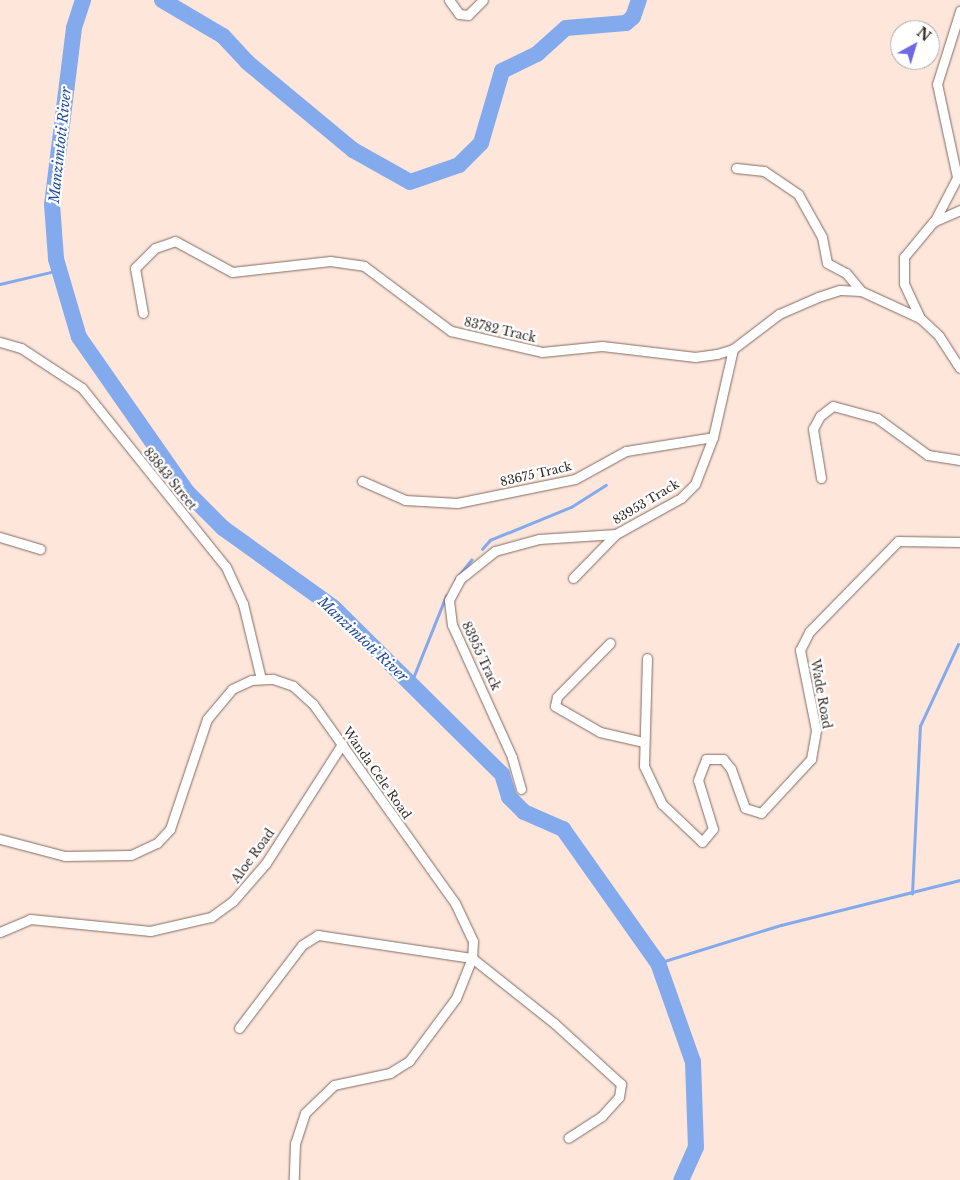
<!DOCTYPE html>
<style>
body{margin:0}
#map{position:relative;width:960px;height:1180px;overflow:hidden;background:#fee6db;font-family:"Libre Baskerville",serif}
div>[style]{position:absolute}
.stream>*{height:2.5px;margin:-1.25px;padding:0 1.25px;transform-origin:1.25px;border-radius:1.25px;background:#84aaee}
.river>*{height:16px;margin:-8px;padding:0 8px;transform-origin:8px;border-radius:8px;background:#84aaee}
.roads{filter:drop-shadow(0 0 1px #806c62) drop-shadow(0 0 1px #806c62)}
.minor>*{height:9px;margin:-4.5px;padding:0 4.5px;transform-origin:4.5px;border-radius:4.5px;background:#fff}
span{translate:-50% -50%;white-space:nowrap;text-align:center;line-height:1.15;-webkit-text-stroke:4.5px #fff;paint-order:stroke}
.street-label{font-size:12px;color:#342b27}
.water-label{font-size:14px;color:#234d9c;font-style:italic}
.north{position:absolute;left:890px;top:20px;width:50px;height:50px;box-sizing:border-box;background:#fff;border:1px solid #aeaaa9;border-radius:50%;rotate:39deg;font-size:14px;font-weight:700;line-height:20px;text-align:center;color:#342b27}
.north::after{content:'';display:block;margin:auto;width:18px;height:22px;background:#6e69e3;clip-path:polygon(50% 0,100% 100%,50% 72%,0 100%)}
</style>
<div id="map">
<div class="stream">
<div style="left:0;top:284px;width:61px;rotate:-13.3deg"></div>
<div style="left:482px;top:549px;width:12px;rotate:-48deg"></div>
<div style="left:490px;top:540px;width:87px;rotate:-22.2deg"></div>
<div style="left:571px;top:507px;width:41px;rotate:-32.2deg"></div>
<div style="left:455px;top:580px;width:26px;rotate:-51deg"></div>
<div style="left:411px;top:683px;width:94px;rotate:-68.1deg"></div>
<div style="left:912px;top:894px;width:168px;rotate:-87.3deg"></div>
<div style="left:920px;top:726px;width:90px;rotate:-65.1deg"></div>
<div style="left:658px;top:963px;width:129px;rotate:-17.2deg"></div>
<div style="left:781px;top:925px;width:185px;rotate:-14.1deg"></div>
</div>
<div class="river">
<div style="left:83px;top:0;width:29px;rotate:108deg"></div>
<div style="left:74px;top:28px;width:177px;rotate:97.1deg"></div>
<div style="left:52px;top:204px;width:55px;rotate:85.8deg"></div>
<div style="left:56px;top:259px;width:81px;rotate:73.6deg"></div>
<div style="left:79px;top:337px;width:189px;rotate:55.1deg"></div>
<div style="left:187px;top:492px;width:51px;rotate:45deg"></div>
<div style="left:223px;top:528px;width:135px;rotate:35.7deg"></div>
<div style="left:333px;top:607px;width:238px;rotate:44.7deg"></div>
<div style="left:502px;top:774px;width:24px;rotate:73deg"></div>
<div style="left:509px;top:797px;width:21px;rotate:45deg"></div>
<div style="left:524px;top:812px;width:43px;rotate:23.6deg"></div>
<div style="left:563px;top:829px;width:164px;rotate:54.7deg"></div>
<div style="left:658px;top:963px;width:105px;rotate:70.5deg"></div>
<div style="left:693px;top:1062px;width:85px;rotate:88deg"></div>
<div style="left:696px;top:1147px;width:36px;rotate:114deg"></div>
<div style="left:162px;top:0;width:71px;rotate:30.5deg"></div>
<div style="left:223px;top:36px;width:35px;rotate:47deg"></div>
<div style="left:247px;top:62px;width:138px;rotate:39.7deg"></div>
<div style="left:353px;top:150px;width:65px;rotate:29.3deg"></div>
<div style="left:410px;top:182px;width:52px;rotate:-19.1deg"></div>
<div style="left:459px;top:165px;width:31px;rotate:-45deg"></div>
<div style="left:481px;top:143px;width:75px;rotate:-73.7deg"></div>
<div style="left:502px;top:71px;width:39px;rotate:-26deg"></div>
<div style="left:537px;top:54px;width:39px;rotate:-42deg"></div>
<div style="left:566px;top:28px;width:60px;rotate:-4.8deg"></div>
<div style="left:626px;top:23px;width:9px;rotate:-41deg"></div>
<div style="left:633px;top:17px;width:18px;rotate:-71deg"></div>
</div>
<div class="roads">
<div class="minor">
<div style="left:449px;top:0;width:17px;rotate:54deg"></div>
<div style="left:459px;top:14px;width:9px;rotate:6deg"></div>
<div style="left:468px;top:15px;width:21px;rotate:-45deg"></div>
<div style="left:736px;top:168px;width:28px;rotate:6deg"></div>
<div style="left:764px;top:171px;width:41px;rotate:34.1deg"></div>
<div style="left:798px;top:194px;width:49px;rotate:60.8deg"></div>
<div style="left:822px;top:237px;width:26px;rotate:79deg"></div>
<div style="left:827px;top:263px;width:21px;rotate:28deg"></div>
<div style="left:846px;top:273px;width:23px;rotate:50deg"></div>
<div style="left:957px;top:177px;width:95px;rotate:-102.1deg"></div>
<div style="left:937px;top:84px;width:77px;rotate:-72.5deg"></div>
<div style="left:934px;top:222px;width:54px;rotate:-62.5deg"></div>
<div style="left:143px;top:313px;width:46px;rotate:-100.1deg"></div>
<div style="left:135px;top:268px;width:28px;rotate:-45deg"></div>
<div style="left:155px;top:248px;width:21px;rotate:-19deg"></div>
<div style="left:175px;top:241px;width:65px;rotate:28.5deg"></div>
<div style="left:232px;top:272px;width:99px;rotate:-6.4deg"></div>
<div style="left:330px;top:261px;width:34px;rotate:8deg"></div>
<div style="left:364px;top:266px;width:109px;rotate:36.8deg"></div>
<div style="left:451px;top:331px;width:93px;rotate:13deg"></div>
<div style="left:542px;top:352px;width:60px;rotate:-5.7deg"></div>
<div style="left:602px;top:346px;width:94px;rotate:6.7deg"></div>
<div style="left:695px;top:357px;width:22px;rotate:-8deg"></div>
<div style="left:717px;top:354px;width:17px;rotate:-17deg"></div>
<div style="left:733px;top:349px;width:58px;rotate:-37.3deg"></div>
<div style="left:779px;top:314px;width:43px;rotate:-23.6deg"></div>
<div style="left:818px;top:297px;width:23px;rotate:-18deg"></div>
<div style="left:840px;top:290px;width:21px;rotate:3deg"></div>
<div style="left:861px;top:291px;width:65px;rotate:24.6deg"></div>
<div style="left:920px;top:318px;width:26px;rotate:43deg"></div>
<div style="left:939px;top:336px;width:38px;rotate:57deg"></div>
<div style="left:920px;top:318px;width:38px;rotate:-115deg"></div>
<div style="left:904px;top:283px;width:26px;rotate:-90deg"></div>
<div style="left:904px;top:257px;width:45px;rotate:-50.4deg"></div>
<div style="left:933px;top:222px;width:30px;rotate:-24deg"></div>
<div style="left:0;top:342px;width:22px;rotate:16deg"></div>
<div style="left:21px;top:348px;width:73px;rotate:33.3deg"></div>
<div style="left:82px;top:388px;width:230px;rotate:51.2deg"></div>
<div style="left:226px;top:567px;width:41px;rotate:65.3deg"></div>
<div style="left:243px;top:604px;width:77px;rotate:76.5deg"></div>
<div style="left:821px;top:478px;width:50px;rotate:-99.3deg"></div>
<div style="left:813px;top:429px;width:15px;rotate:-62deg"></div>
<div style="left:820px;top:416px;width:16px;rotate:-38deg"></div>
<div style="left:833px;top:406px;width:46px;rotate:15.3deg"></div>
<div style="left:877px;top:418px;width:63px;rotate:36deg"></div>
<div style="left:928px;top:455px;width:32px;rotate:9deg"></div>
<div style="left:362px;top:481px;width:47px;rotate:23.8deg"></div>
<div style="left:405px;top:500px;width:52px;rotate:3.3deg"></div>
<div style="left:457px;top:503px;width:120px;rotate:-11.5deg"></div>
<div style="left:575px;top:479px;width:58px;rotate:-28.8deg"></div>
<div style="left:626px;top:451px;width:88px;rotate:-9.1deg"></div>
<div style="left:0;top:537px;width:42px;rotate:16.7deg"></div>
<div style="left:573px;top:578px;width:62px;rotate:-45.7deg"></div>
<div style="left:616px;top:534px;width:74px;rotate:-29deg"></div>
<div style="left:681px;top:498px;width:20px;rotate:-45deg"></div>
<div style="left:695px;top:484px;width:50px;rotate:-69deg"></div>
<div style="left:713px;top:437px;width:90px;rotate:-77.2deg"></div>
<div style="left:610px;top:643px;width:76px;rotate:134.5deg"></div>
<div style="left:557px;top:697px;width:9px;rotate:103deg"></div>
<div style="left:555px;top:706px;width:52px;rotate:30deg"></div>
<div style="left:600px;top:732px;width:44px;rotate:13.1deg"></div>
<div style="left:647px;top:658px;width:108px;rotate:91.6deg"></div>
<div style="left:644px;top:766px;width:42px;rotate:64.7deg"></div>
<div style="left:662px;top:804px;width:55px;rotate:43.5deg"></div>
<div style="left:702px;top:842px;width:17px;rotate:-50deg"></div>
<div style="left:713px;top:829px;width:51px;rotate:-107deg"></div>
<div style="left:698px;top:780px;width:22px;rotate:-69deg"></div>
<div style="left:706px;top:759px;width:17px"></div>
<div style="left:723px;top:759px;width:13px;rotate:51deg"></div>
<div style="left:731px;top:769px;width:41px;rotate:70.3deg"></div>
<div style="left:745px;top:808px;width:17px;rotate:17deg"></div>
<div style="left:761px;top:813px;width:74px;rotate:-47.2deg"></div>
<div style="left:811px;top:759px;width:29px;rotate:-80deg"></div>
<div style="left:816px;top:730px;width:82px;rotate:-101.3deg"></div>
<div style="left:800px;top:650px;width:20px;rotate:-63deg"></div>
<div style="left:809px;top:632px;width:127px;rotate:-45.6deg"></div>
<div style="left:898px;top:541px;width:62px;rotate:0.9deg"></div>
<div style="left:521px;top:789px;width:33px;rotate:-106deg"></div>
<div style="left:512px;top:757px;width:145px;rotate:-114.4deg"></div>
<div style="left:452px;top:625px;width:25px;rotate:-97deg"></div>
<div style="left:449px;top:600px;width:24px;rotate:-62deg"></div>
<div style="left:460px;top:579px;width:45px;rotate:-38.7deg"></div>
<div style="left:495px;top:551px;width:46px;rotate:-15.3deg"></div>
<div style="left:539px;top:539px;width:77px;rotate:-3.7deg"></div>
<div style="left:0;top:839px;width:67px;rotate:14.7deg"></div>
<div style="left:65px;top:856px;width:66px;rotate:-0.9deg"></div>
<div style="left:131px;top:855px;width:29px;rotate:-25deg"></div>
<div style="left:157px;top:843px;width:19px;rotate:-47deg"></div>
<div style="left:170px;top:829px;width:116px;rotate:-71.4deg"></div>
<div style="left:207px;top:719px;width:39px;rotate:-50deg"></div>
<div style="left:232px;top:689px;width:21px;rotate:-25deg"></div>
<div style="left:251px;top:680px;width:22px;rotate:-3deg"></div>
<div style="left:273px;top:679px;width:21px;rotate:19deg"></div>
<div style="left:293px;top:686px;width:27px;rotate:42deg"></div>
<div style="left:313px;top:704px;width:244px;rotate:54.5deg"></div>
<div style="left:455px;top:903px;width:42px;rotate:64.7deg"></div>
<div style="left:473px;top:941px;width:17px;rotate:93deg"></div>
<div style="left:472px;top:958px;width:43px;rotate:111.8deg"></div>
<div style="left:456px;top:998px;width:79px;rotate:126.7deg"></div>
<div style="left:409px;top:1061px;width:22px;rotate:148deg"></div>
<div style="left:390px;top:1073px;width:57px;rotate:167.9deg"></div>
<div style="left:334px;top:1085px;width:40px;rotate:136deg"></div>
<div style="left:305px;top:1113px;width:32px;rotate:108deg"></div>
<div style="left:295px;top:1143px;width:37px;rotate:92deg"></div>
<div style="left:0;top:932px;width:33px;rotate:-23deg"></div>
<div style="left:30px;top:919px;width:121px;rotate:5.7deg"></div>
<div style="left:150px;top:931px;width:63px;rotate:-12.9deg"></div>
<div style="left:211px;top:917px;width:27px;rotate:-36deg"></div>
<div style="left:233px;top:901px;width:50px;rotate:-49deg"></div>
<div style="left:266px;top:863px;width:141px;rotate:-57.4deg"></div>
<div style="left:239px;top:1028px;width:104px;rotate:-52.8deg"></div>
<div style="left:302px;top:945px;width:19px;rotate:-32deg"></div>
<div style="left:318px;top:935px;width:156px;rotate:8.5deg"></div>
<div style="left:472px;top:958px;width:105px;rotate:38.4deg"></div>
<div style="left:554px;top:1023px;width:91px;rotate:42.3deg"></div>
<div style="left:621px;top:1084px;width:13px;rotate:99deg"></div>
<div style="left:619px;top:1097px;width:25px;rotate:132deg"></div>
<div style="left:602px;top:1116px;width:40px;rotate:147.1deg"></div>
</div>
</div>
<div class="street-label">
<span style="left:500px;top:330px;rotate:13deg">83782 Track</span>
<span style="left:536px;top:474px;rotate:-13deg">83675 Track</span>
<span style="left:170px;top:479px;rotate:51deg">83843 Street</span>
<span style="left:646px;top:502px;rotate:-31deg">83953 Track</span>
<span style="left:481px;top:656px;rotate:65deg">83955 Track</span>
<span style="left:821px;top:694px;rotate:80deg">Wade Road</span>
<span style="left:377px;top:773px;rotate:55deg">Wanda Cele Road</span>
<span style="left:253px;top:856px;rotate:-54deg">Aloe Road</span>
</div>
<div class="water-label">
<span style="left:60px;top:145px;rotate:-84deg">Manzimtoti River</span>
<span style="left:363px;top:639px;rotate:43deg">Manzimtoti River</span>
</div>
<div class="north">N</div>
</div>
